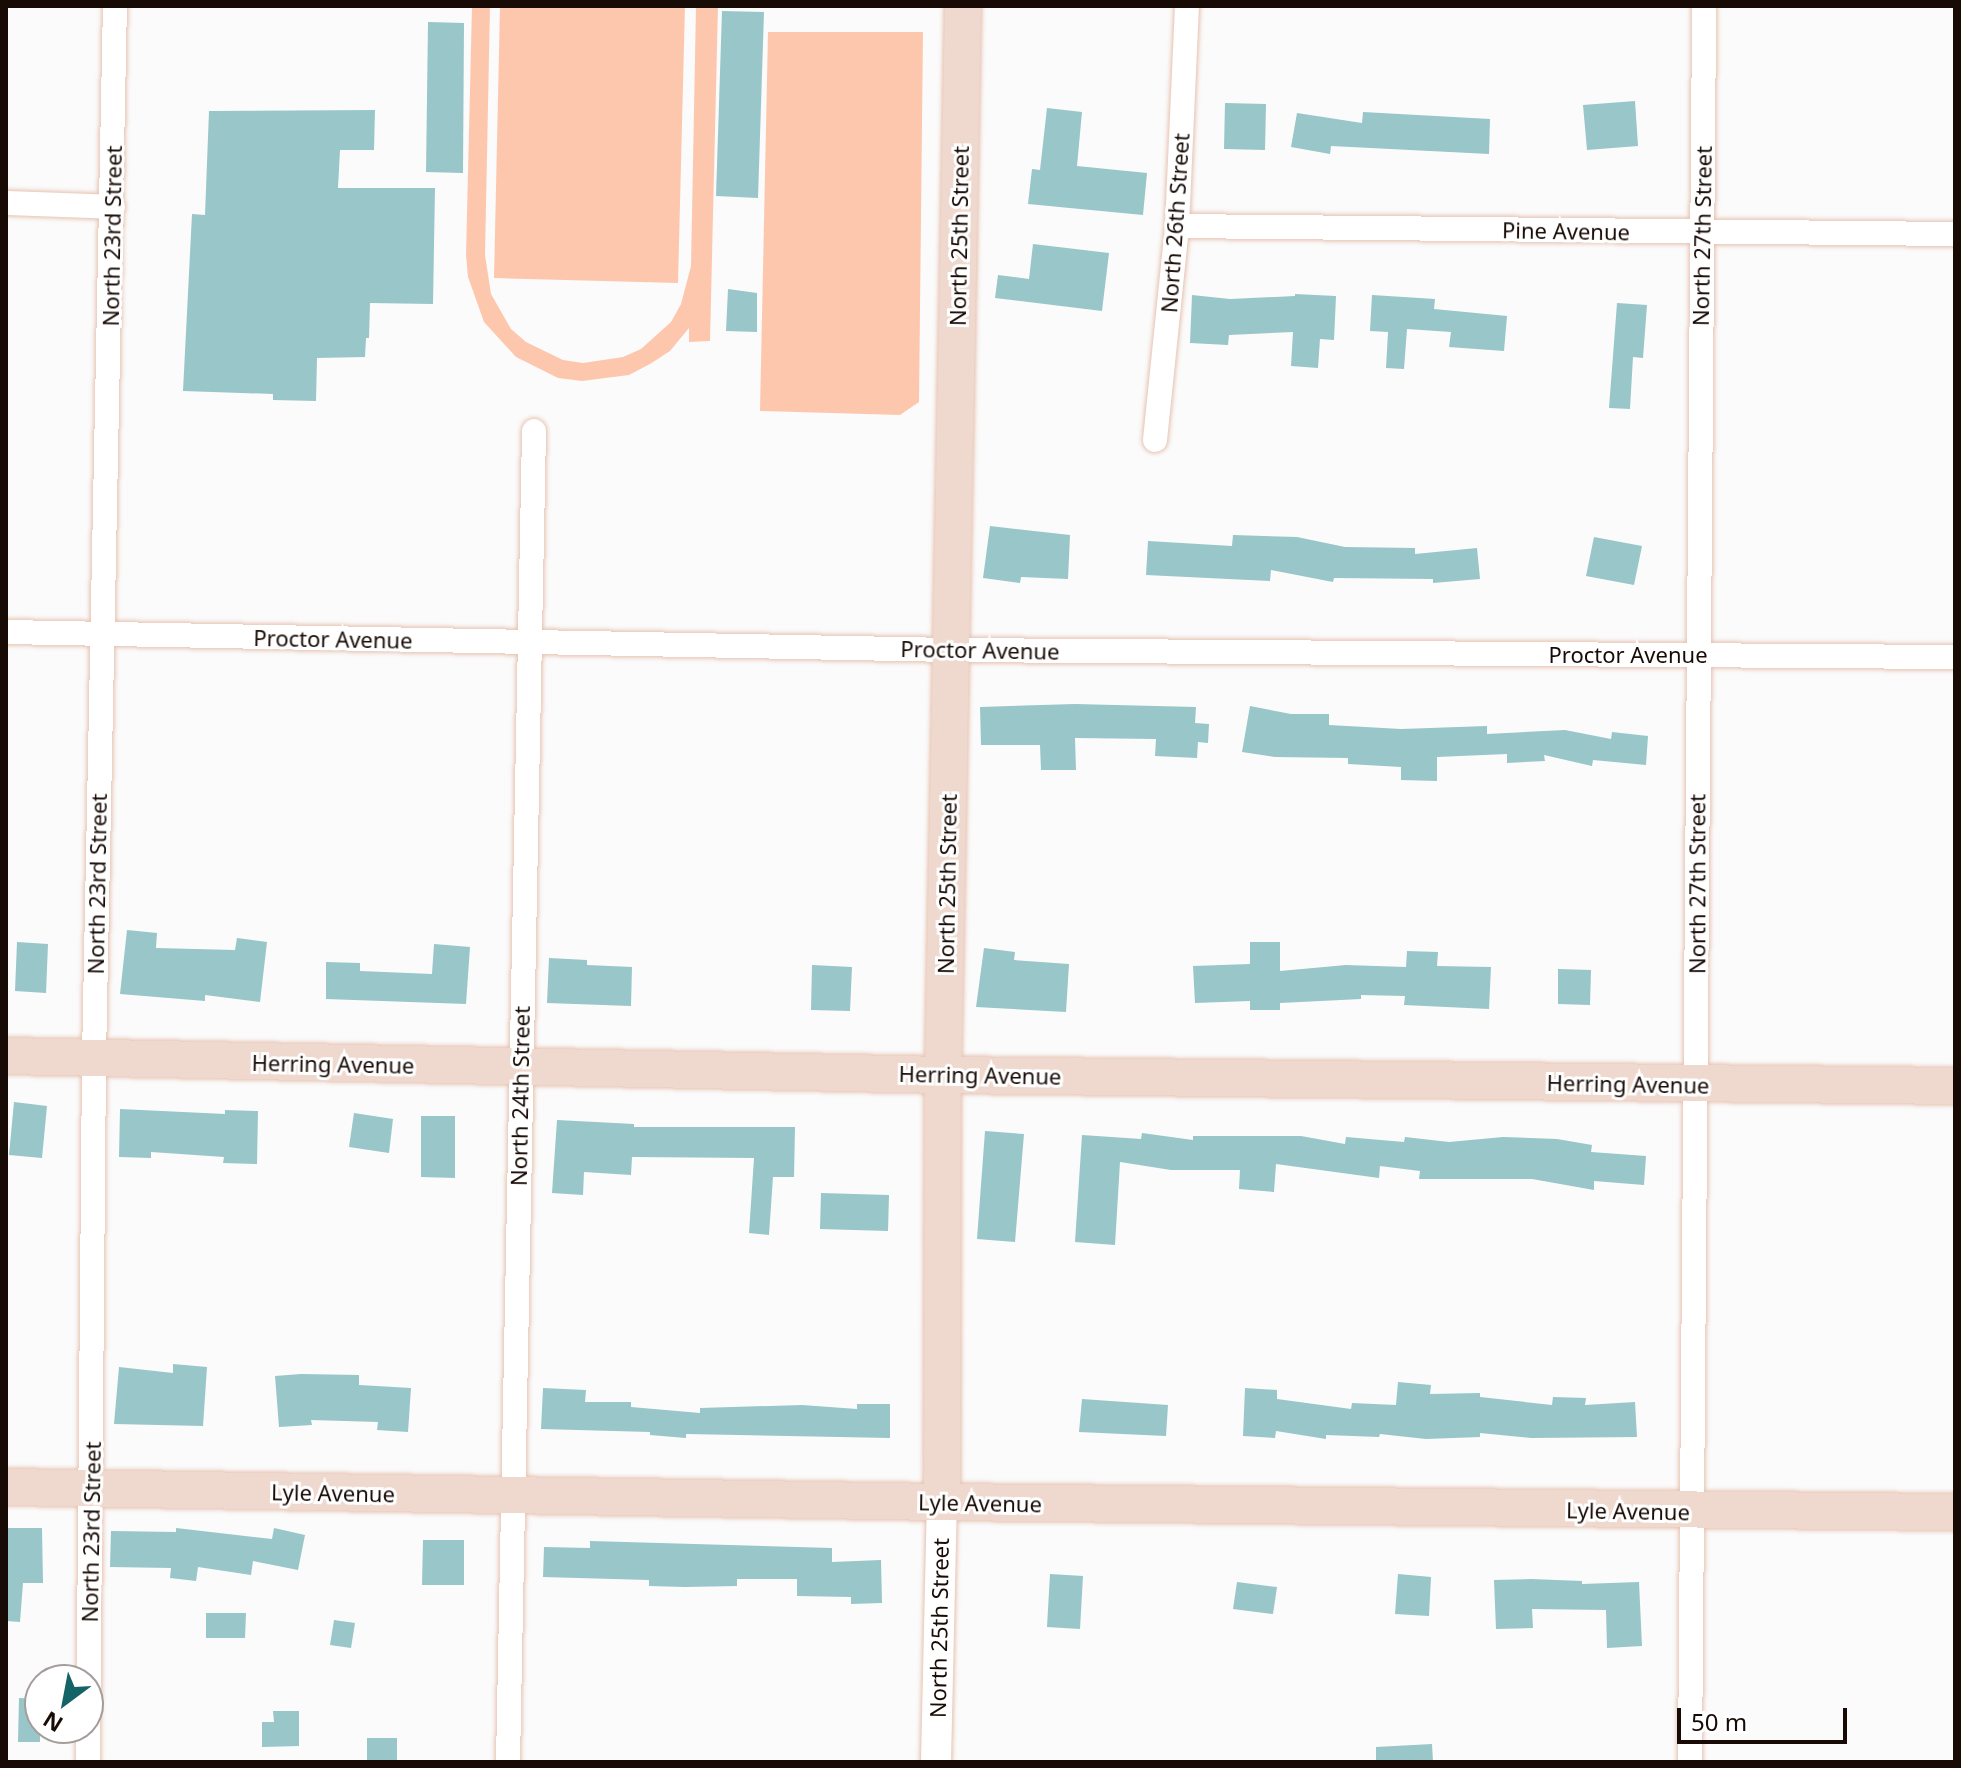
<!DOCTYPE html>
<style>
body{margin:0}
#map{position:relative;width:1961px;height:1768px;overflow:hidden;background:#fbfbfb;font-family:"Noto Sans",sans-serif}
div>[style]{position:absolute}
.green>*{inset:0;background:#fdc7ae}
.building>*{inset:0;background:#98c6c9}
.roads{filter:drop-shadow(0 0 2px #e7c2b1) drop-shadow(0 0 2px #e7c2b1)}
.minor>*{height:24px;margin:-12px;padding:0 12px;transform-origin:12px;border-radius:12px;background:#fff}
.tertiary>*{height:30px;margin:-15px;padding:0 15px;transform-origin:15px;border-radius:15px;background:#fff}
.secondary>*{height:36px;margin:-18px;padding:0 18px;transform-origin:18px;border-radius:18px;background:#efd9ce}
span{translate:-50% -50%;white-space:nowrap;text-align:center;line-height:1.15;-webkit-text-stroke:6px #fff;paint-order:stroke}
.street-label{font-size:22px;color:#180b06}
.frame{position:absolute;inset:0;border:8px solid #180b06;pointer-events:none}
.north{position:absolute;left:24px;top:1664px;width:80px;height:80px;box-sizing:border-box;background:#fff;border:2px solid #a39d9b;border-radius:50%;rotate:212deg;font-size:22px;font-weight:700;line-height:32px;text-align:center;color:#180b06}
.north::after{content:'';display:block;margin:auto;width:28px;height:36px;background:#136367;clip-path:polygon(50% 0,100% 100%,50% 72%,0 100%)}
.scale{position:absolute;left:1677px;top:1708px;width:170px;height:36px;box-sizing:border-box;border:4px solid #180b06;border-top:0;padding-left:10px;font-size:24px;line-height:28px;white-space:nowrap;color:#180b06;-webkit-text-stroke:6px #fff;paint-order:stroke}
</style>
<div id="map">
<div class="green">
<div style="clip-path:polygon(472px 6px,490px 6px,485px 255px,491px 294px,511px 329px,526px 342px,563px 360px,583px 363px,623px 357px,641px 349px,671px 322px,681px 304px,691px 266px,696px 6px,718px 6px,710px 341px,689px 342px,689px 328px,670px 351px,650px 364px,629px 375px,582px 381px,558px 378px,516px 357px,484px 322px,468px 277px,466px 255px)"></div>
<div style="clip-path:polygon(500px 6px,685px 6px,678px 283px,494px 278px)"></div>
<div style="clip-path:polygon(768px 32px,923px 32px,919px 402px,900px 415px,760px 411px)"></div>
</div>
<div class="building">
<div style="clip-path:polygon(722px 11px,764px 12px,758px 198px,716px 196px)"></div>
<div style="clip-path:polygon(428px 22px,464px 23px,463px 173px,426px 172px)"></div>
<div style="clip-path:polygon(1635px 101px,1638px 146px,1587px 150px,1583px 105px)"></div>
<div style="clip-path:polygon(1225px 103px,1266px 104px,1265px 150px,1224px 149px)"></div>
<div style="clip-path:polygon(1047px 108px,1082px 112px,1077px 166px,1147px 173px,1143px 215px,1028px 204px,1032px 169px,1040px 170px)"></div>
<div style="clip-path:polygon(375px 110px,374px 150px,340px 150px,338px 188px,435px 188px,433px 304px,370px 303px,369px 338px,366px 338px,365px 357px,317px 358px,316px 401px,273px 400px,273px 394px,183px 391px,192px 214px,205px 215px,209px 111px)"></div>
<div style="clip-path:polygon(1363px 112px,1490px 119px,1489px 154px,1331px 146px,1330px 154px,1291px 147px,1297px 113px,1362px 123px)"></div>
<div style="clip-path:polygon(1033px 244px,1109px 253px,1102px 311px,995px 298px,998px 275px,1029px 279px)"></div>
<div style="clip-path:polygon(728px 289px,757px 293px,757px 332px,726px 331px)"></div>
<div style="clip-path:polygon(1295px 294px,1336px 296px,1334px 340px,1320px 339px,1318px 368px,1291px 366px,1293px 332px,1229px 335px,1228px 345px,1190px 343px,1192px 295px,1230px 299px,1295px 296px)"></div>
<div style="clip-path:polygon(1372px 295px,1435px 299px,1434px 309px,1507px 316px,1504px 351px,1449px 347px,1451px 332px,1407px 329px,1404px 369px,1386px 368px,1388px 332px,1370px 331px)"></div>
<div style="clip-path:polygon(1617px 303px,1647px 305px,1643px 358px,1633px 357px,1630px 409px,1609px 408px)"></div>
<div style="clip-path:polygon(990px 526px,1070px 535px,1068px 579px,1021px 577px,1020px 583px,983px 578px)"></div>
<div style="clip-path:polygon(1233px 535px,1297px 537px,1345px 547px,1415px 548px,1415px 554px,1477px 548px,1480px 579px,1433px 583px,1433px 579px,1334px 578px,1333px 582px,1271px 570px,1270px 581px,1146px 575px,1148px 541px,1232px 546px)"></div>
<div style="clip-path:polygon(1594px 537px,1642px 546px,1634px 585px,1586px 576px)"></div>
<div style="clip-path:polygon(1075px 704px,1196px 707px,1195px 723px,1209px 724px,1208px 743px,1198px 742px,1197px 758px,1155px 756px,1156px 739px,1075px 738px,1076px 770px,1041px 770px,1040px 745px,981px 745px,980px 707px)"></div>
<div style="clip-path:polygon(1250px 706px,1291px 714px,1329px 714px,1329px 725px,1401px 729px,1487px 726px,1487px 734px,1565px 730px,1611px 739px,1612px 732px,1648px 736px,1646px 765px,1593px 760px,1592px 766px,1544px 755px,1545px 761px,1507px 763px,1507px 754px,1437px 757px,1437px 781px,1401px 780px,1401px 767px,1348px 764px,1348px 758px,1275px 757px,1242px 752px)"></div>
<div style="clip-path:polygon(127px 930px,157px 933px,156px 948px,235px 950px,237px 938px,267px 942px,260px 1002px,205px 995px,205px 1001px,120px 994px)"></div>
<div style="clip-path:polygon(17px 942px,48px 944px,46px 993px,15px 991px)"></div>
<div style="clip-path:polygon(1250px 942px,1280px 942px,1280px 971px,1346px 965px,1406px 967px,1407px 951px,1438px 952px,1437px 966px,1491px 967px,1489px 1009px,1404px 1005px,1405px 996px,1361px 995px,1361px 999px,1280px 1003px,1280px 1010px,1250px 1010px,1250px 1001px,1195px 1003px,1193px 966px,1250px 964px)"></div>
<div style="clip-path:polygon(434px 944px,470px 947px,466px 1004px,326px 999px,326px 962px,360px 963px,360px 971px,432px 974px)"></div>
<div style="clip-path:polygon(984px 948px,1015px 952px,1014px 960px,1069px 964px,1066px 1012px,976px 1007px)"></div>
<div style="clip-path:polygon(549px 958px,587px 960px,587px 965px,632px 967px,631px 1006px,547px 1003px)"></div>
<div style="clip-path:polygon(812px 965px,852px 967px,850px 1011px,811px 1010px)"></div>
<div style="clip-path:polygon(1558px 969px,1591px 970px,1590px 1005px,1558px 1004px)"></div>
<div style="clip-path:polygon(14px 1102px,47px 1106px,42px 1158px,9px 1155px)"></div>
<div style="clip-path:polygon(120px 1109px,225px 1114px,225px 1110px,258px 1111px,257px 1164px,223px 1163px,224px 1157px,151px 1152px,151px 1158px,119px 1157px)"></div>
<div style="clip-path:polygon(354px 1113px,393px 1119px,389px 1153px,349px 1147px)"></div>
<div style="clip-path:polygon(421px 1116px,455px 1116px,455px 1178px,421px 1177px)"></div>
<div style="clip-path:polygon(557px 1120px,634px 1124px,634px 1127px,795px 1127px,794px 1177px,773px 1177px,769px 1235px,749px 1233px,754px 1158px,632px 1157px,631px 1175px,584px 1172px,583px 1195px,552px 1193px)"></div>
<div style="clip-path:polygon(985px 1131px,1024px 1134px,1015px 1242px,977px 1239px)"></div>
<div style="clip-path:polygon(1142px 1133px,1193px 1140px,1193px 1136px,1301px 1136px,1345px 1144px,1346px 1137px,1404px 1142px,1405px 1137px,1449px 1142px,1503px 1137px,1557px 1139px,1592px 1145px,1591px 1152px,1646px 1156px,1644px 1185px,1594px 1181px,1594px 1190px,1532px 1179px,1419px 1179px,1420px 1171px,1380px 1166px,1379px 1178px,1276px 1164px,1274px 1192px,1239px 1189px,1240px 1170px,1171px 1170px,1120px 1162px,1115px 1245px,1075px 1242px,1082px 1135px,1141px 1139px)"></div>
<div style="clip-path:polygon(821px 1193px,889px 1195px,888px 1231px,820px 1229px)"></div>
<div style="clip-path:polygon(173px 1364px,207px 1367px,203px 1426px,114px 1424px,119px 1367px,173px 1373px)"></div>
<div style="clip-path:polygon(301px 1374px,359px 1375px,359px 1385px,411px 1388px,408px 1432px,377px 1430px,378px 1422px,311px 1420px,312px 1425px,279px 1427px,275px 1376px)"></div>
<div style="clip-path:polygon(1398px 1382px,1431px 1385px,1430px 1394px,1480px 1393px,1480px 1397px,1552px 1405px,1553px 1397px,1586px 1398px,1585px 1405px,1635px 1402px,1637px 1437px,1531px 1438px,1480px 1433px,1480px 1437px,1426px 1439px,1380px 1434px,1379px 1437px,1326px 1435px,1326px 1439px,1276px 1431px,1275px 1438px,1243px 1436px,1245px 1388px,1277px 1390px,1277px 1399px,1351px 1409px,1352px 1403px,1396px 1405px)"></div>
<div style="clip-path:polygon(543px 1388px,586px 1390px,585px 1402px,631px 1402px,631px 1407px,700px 1413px,700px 1408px,802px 1405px,857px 1409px,857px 1404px,890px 1404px,890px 1438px,686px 1434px,686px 1438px,650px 1435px,650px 1432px,541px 1429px)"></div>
<div style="clip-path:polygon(1082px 1399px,1168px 1405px,1166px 1436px,1079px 1432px)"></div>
<div style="clip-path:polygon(6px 1528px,42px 1528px,43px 1583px,23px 1583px,20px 1622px,6px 1621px)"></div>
<div style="clip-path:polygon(176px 1528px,272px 1539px,274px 1528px,305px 1535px,298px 1570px,253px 1561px,251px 1575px,198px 1567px,196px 1581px,170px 1578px,171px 1568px,110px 1567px,111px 1531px,176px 1532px)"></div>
<div style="clip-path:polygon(423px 1540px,464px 1540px,464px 1585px,422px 1585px)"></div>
<div style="clip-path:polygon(590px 1541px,832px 1548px,832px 1562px,881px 1560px,882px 1603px,851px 1604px,851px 1597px,797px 1596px,797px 1579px,737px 1579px,737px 1586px,685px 1587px,649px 1586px,649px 1580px,543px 1577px,544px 1547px,590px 1548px)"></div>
<div style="clip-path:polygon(1050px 1574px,1083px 1576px,1080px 1629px,1047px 1627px)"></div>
<div style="clip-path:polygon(1398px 1574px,1431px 1577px,1429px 1616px,1395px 1614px)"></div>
<div style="clip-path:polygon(1531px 1579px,1582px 1581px,1582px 1584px,1639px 1582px,1642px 1646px,1607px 1648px,1606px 1610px,1532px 1609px,1533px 1628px,1496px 1629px,1494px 1580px)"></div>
<div style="clip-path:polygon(1237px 1582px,1277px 1587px,1273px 1614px,1233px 1609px)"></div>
<div style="clip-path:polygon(206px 1613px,246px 1613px,245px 1638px,206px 1638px)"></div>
<div style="clip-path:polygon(334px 1620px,355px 1623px,351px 1648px,330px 1645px)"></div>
<div style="clip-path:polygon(19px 1698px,40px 1699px,40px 1742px,18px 1742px)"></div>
<div style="clip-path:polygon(273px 1711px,299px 1711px,299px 1746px,262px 1747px,262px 1722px,274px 1722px)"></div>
<div style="clip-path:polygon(367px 1738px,397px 1738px,397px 1762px,367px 1762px)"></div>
<div style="clip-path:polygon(1432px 1744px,1433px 1762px,1376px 1762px,1376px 1747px)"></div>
</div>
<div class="roads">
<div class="minor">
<div style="left:6px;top:203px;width:107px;rotate:2.1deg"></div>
<div style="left:1177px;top:226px;width:778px;rotate:0.59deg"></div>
<div style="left:1155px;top:440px;width:215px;rotate:-84.1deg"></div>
<div style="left:1177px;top:226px;width:220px;rotate:-87.4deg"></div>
<div style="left:6px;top:632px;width:945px;rotate:1.09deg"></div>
<div style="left:951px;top:650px;width:1004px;rotate:0.4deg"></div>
<div style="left:88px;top:1762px;width:704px;rotate:-89.51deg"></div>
<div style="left:94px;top:1058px;width:1052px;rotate:-88.86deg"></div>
<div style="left:508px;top:1762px;width:1331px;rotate:-88.88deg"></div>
<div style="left:1690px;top:1762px;width:1756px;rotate:-89.54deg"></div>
</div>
<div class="tertiary">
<div style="left:936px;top:1762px;width:260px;rotate:-88.7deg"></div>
</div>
<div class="secondary">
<div style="left:6px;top:1056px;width:937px;rotate:1.16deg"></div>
<div style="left:943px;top:1075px;width:1012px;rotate:0.62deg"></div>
<div style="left:6px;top:1487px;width:936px;rotate:0.92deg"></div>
<div style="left:942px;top:1502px;width:1013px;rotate:0.57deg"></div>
<div style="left:942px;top:1502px;width:427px;rotate:-89.9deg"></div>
<div style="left:943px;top:1075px;width:1069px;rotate:-88.93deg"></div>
</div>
</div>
<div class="street-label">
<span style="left:1175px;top:223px;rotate:-86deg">North 26th Street</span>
<span style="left:1566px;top:231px;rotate:1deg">Pine Avenue</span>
<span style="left:112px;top:236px;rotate:-89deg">North 23rd Street</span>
<span style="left:959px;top:236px;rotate:-89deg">North 25th Street</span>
<span style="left:1702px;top:236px;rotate:-89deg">North 27th Street</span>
<span style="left:333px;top:639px;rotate:1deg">Proctor Avenue</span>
<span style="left:980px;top:650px;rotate:1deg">Proctor Avenue</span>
<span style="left:1628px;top:655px">Proctor Avenue</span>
<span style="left:97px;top:884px;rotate:-89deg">North 23rd Street</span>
<span style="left:947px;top:884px;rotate:-89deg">North 25th Street</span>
<span style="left:1697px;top:884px;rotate:-90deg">North 27th Street</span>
<span style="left:333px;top:1064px;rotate:1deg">Herring Avenue</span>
<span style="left:980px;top:1075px;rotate:1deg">Herring Avenue</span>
<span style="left:1628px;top:1084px;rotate:1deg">Herring Avenue</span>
<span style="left:520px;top:1096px;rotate:-89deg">North 24th Street</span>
<span style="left:333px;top:1493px;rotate:1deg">Lyle Avenue</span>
<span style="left:980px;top:1503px;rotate:1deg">Lyle Avenue</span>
<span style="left:1628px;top:1511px;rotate:1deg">Lyle Avenue</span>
<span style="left:91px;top:1532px;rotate:-89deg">North 23rd Street</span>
<span style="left:939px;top:1628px;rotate:-89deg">North 25th Street</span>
</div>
<div class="frame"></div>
<div class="north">N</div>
<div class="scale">50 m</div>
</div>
